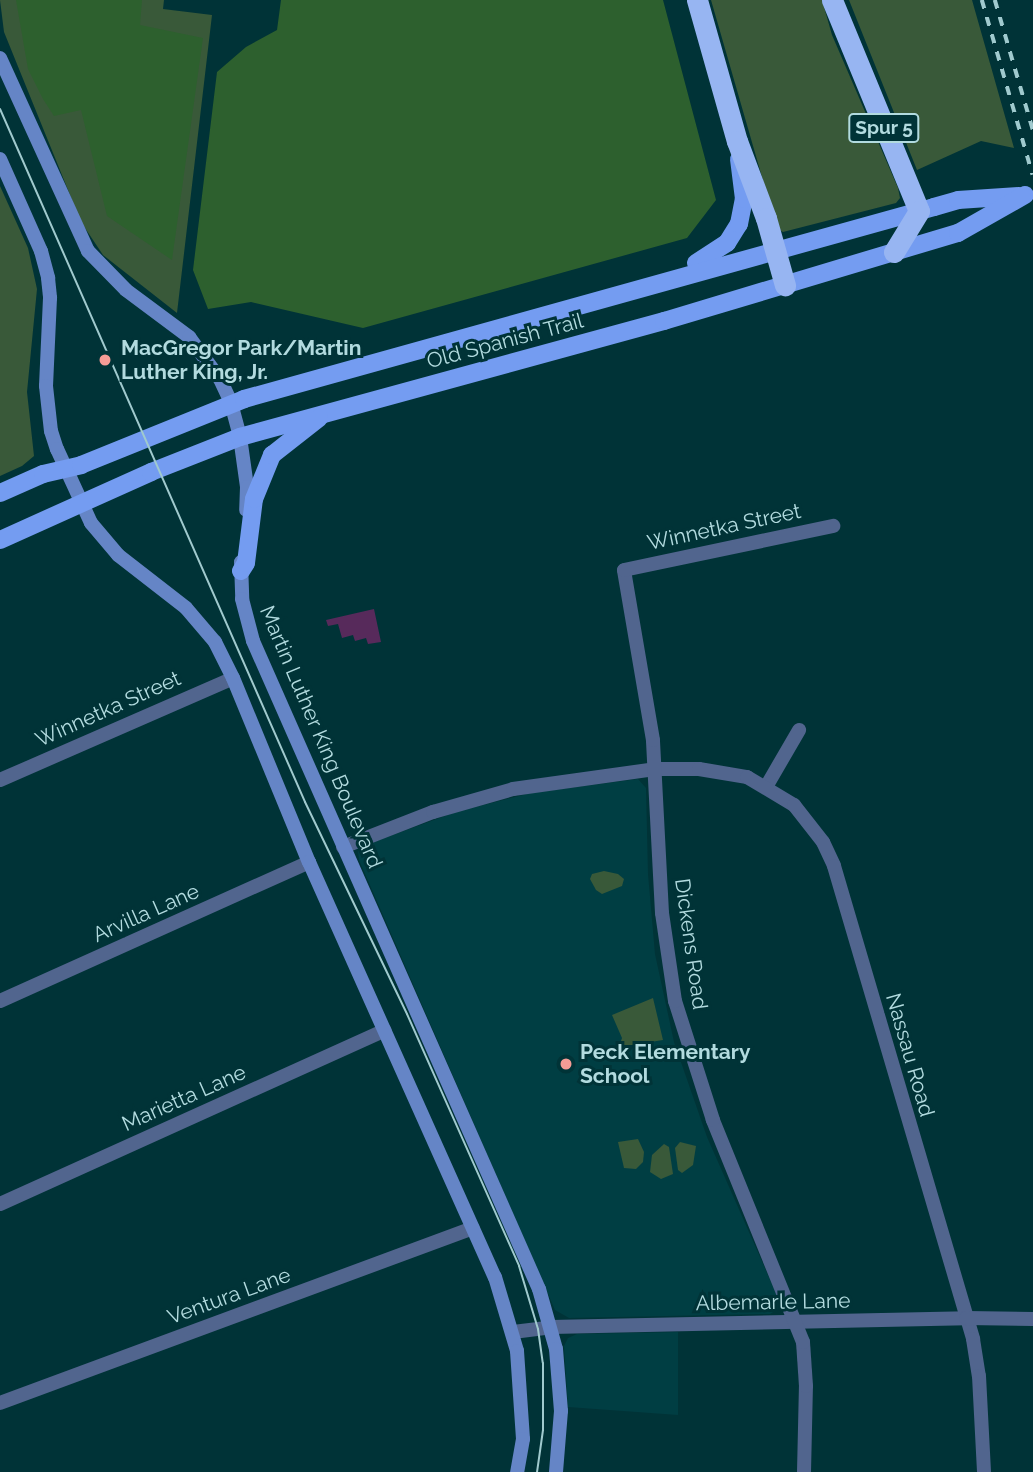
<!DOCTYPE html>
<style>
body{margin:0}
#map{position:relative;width:1033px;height:1472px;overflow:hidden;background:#003337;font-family:Raleway,sans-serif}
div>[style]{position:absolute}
.built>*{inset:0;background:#003e43}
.green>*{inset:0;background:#395939}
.forest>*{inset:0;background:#2d602e}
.water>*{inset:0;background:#572a5b}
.street>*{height:14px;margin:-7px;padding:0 7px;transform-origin:7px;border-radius:7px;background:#51658e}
.secondary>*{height:14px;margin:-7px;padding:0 7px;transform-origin:7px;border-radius:7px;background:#6585c6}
.primary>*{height:18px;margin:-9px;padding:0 9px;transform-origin:9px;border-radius:9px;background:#749cf1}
.highway>*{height:21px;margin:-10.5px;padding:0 10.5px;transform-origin:10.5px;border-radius:10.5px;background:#97b5f2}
.tram>*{height:2px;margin:-1px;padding:0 1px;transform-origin:1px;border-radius:1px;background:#a0cace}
.rail>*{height:3.5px;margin-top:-1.75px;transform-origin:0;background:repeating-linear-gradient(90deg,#a0cace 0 9px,transparent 0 18px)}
.dots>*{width:19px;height:19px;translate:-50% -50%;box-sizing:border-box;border:4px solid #003337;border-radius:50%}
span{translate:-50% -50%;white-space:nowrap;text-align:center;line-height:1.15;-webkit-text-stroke:6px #003337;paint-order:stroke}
.shield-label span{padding:2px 5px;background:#003337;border:2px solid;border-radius:5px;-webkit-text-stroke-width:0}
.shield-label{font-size:19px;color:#b2dbdf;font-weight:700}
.street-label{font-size:21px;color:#b2dbdf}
.poi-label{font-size:21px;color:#b2dbdf;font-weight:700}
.left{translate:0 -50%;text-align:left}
</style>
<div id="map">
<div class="built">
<div style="clip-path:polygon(638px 779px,646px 788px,648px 874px,655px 954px,674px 1042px,707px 1137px,779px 1300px,778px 1309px,770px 1314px,569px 1318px,555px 1310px,359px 860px,358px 851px,365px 845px,456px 812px,531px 793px)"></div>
<div style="clip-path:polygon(678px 1332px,678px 1415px,568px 1407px,564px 1346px,568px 1338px,577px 1334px)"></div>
</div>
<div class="green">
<div style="clip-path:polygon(0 0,164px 0,163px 9px,212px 15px,177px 313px,103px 255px,81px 222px,4px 32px)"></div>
<div style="clip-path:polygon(711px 0,822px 0,832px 35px,898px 188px,900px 198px,896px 203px,783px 232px,777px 229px)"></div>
<div style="clip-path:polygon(849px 0,972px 0,1014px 148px,981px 141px,917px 170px)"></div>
<div style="clip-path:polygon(0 186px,28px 248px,37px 289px,27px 392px,34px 456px,22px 466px,0 476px)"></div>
<div style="clip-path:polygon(604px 871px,618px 874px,624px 879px,622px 886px,602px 894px,596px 890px,590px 879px,592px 874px)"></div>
<div style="clip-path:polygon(653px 998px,663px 1040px,619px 1047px,622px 1038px,612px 1015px)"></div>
<div style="clip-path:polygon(638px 1139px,644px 1152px,643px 1162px,636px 1169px,624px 1168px,618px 1142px)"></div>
<div style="clip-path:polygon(680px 1142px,696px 1146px,693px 1165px,682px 1173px,678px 1170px,675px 1148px)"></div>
<div style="clip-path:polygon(664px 1144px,669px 1147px,673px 1174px,661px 1179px,650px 1172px,652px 1155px)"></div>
</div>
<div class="forest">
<div style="clip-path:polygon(16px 0,142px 0,140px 25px,203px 38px,172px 260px,107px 216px,81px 110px,54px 116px,43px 99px,28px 69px)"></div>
<div style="clip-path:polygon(281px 0,663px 0,716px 200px,687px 238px,363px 328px,251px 302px,208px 309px,193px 270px,217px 72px,246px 47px,277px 30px)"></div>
</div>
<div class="water">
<div style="clip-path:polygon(374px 609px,381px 642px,368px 644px,366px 638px,355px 641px,353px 635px,342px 638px,338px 624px,328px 626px,326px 620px)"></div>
</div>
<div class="street">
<div style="left:0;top:780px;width:254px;rotate:-23.6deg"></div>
<div style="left:766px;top:787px;width:66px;rotate:-59.9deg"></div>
<div style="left:343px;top:847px;width:97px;rotate:-21.3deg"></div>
<div style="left:433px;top:812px;width:83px;rotate:-16deg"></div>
<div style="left:513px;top:789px;width:143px;rotate:-8deg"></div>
<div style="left:655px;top:769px;width:44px"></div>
<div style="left:699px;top:769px;width:49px;rotate:9.5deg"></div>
<div style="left:747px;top:777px;width:55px;rotate:30.8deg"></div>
<div style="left:794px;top:805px;width:47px;rotate:51.9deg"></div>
<div style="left:823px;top:842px;width:26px;rotate:65deg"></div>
<div style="left:834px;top:866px;width:493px;rotate:73.6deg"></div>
<div style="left:973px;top:1339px;width:37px;rotate:81deg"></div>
<div style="left:979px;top:1376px;width:96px;rotate:87deg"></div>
<div style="left:0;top:1001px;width:339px;rotate:-24.2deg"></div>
<div style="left:0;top:1204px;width:422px;rotate:-24.3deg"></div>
<div style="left:513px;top:1332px;width:38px;rotate:-7deg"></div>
<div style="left:551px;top:1327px;width:415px;rotate:-1.2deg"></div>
<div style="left:966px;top:1318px;width:67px;rotate:0.9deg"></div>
<div style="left:0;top:1403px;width:504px;rotate:-20.3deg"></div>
<div style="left:804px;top:1472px;width:86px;rotate:-88.7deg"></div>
<div style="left:806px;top:1386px;width:44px;rotate:-93.9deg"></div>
<div style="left:803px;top:1342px;width:240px;rotate:-112.1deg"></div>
<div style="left:713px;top:1120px;width:125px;rotate:-107.7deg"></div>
<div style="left:675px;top:1001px;width:89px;rotate:-98.4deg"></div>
<div style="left:662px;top:913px;width:173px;rotate:-93deg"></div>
<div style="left:653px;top:740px;width:172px;rotate:-99.7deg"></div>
<div style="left:624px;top:570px;width:214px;rotate:-11.9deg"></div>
</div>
<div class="secondary">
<div style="left:0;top:58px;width:212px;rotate:65.5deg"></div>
<div style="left:88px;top:251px;width:54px;rotate:45.7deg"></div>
<div style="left:126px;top:290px;width:79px;rotate:36.7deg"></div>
<div style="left:189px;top:337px;width:52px;rotate:53.6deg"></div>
<div style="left:220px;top:379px;width:26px;rotate:65deg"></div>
<div style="left:231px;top:403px;width:35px;rotate:75deg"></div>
<div style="left:240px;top:437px;width:50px;rotate:82deg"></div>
<div style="left:247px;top:487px;width:23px;rotate:92deg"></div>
<div style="left:0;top:159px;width:101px;rotate:66deg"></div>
<div style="left:41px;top:251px;width:28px;rotate:75deg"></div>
<div style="left:48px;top:278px;width:20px;rotate:84deg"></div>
<div style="left:50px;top:298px;width:88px;rotate:92.6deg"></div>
<div style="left:46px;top:386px;width:45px;rotate:83.7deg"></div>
<div style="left:51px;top:431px;width:19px;rotate:72deg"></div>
<div style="left:57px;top:449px;width:81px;rotate:65.3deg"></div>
<div style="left:91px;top:523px;width:42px;rotate:49.8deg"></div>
<div style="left:118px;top:555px;width:86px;rotate:37.9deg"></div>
<div style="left:186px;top:608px;width:45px;rotate:49.5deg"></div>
<div style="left:215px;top:642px;width:40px;rotate:63.4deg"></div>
<div style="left:233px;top:678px;width:199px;rotate:67.6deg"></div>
<div style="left:309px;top:862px;width:455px;rotate:65.9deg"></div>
<div style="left:495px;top:1277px;width:77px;rotate:73.4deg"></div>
<div style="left:517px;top:1351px;width:88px;rotate:86.1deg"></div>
<div style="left:523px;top:1439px;width:34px;rotate:100deg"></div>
<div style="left:241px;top:562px;width:37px;rotate:88deg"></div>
<div style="left:242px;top:599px;width:43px;rotate:75.3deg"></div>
<div style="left:253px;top:641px;width:708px;rotate:66.19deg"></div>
<div style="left:539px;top:1289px;width:62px;rotate:74.2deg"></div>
<div style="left:556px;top:1349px;width:62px;rotate:85.4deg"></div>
<div style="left:561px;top:1411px;width:61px;rotate:94.7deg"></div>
</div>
<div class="primary">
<div style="left:696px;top:263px;width:37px;rotate:-33deg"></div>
<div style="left:727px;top:243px;width:22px;rotate:-58deg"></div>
<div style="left:739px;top:224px;width:25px;rotate:-79deg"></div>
<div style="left:744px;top:199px;width:40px;rotate:-97.1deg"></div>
<div style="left:0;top:493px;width:47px;rotate:-23.8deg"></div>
<div style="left:43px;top:474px;width:39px;rotate:-13deg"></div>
<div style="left:81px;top:465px;width:176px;rotate:-22deg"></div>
<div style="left:244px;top:399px;width:716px;rotate:-15.55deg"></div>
<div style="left:934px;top:207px;width:25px;rotate:-16deg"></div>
<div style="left:958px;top:200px;width:61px;rotate:-3.8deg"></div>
<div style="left:0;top:540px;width:166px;rotate:-24.2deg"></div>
<div style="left:151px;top:472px;width:96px;rotate:-21.5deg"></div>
<div style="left:240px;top:437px;width:440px;rotate:-15.3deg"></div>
<div style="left:664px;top:321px;width:307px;rotate:-16.7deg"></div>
<div style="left:958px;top:233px;width:77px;rotate:-29.6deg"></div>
<div style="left:241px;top:571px;width:9px;rotate:-58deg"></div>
<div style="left:246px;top:563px;width:64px;rotate:-82.9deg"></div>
<div style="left:254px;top:499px;width:48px;rotate:-67.8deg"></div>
<div style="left:272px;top:455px;width:60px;rotate:-38.2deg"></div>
</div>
<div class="highway">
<div style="left:697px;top:0;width:147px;rotate:74.2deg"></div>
<div style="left:737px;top:141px;width:82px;rotate:69.4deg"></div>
<div style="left:766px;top:218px;width:70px;rotate:74.2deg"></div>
<div style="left:832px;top:0;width:228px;rotate:67.6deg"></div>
<div style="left:919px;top:211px;width:48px;rotate:121.4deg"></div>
</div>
<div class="tram">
<div style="left:0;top:109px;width:757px;rotate:66.24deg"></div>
<div style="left:305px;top:802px;width:235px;rotate:64.3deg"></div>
<div style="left:407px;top:1014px;width:276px;rotate:66deg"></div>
<div style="left:519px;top:1266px;width:66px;rotate:73.2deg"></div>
<div style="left:538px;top:1329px;width:34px;rotate:82deg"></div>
<div style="left:543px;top:1363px;width:67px;rotate:90deg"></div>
<div style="left:543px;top:1430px;width:42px;rotate:98.1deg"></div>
</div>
<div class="rail">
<div style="left:982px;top:0;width:182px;rotate:73.8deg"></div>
<div style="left:995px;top:0;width:135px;rotate:73.7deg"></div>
</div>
<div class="dots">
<div style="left:105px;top:360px;background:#f59c96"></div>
<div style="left:566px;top:1064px;background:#f59c96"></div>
</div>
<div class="shield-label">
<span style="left:884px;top:128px">Spur 5</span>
</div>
<div class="street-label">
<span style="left:505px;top:341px;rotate:-15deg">Old Spanish Trail</span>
<span style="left:724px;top:527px;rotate:-12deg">Winnetka Street</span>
<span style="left:108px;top:709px;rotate:-24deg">Winnetka Street</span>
<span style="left:321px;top:737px;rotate:67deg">Martin Luther King Boulevard</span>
<span style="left:146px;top:913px;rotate:-24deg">Arvilla Lane</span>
<span style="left:691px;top:944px;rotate:82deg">Dickens Road</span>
<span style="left:910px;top:1055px;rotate:74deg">Nassau Road</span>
<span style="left:184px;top:1098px;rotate:-24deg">Marietta Lane</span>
<span style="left:229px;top:1296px;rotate:-20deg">Ventura Lane</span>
<span style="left:773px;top:1302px;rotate:-1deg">Albemarle Lane</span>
</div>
<div class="poi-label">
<span class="left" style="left:121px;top:360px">MacGregor Park/Martin<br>Luther King, Jr.</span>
<span class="left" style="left:580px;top:1064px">Peck Elementary<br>School</span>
</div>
</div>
